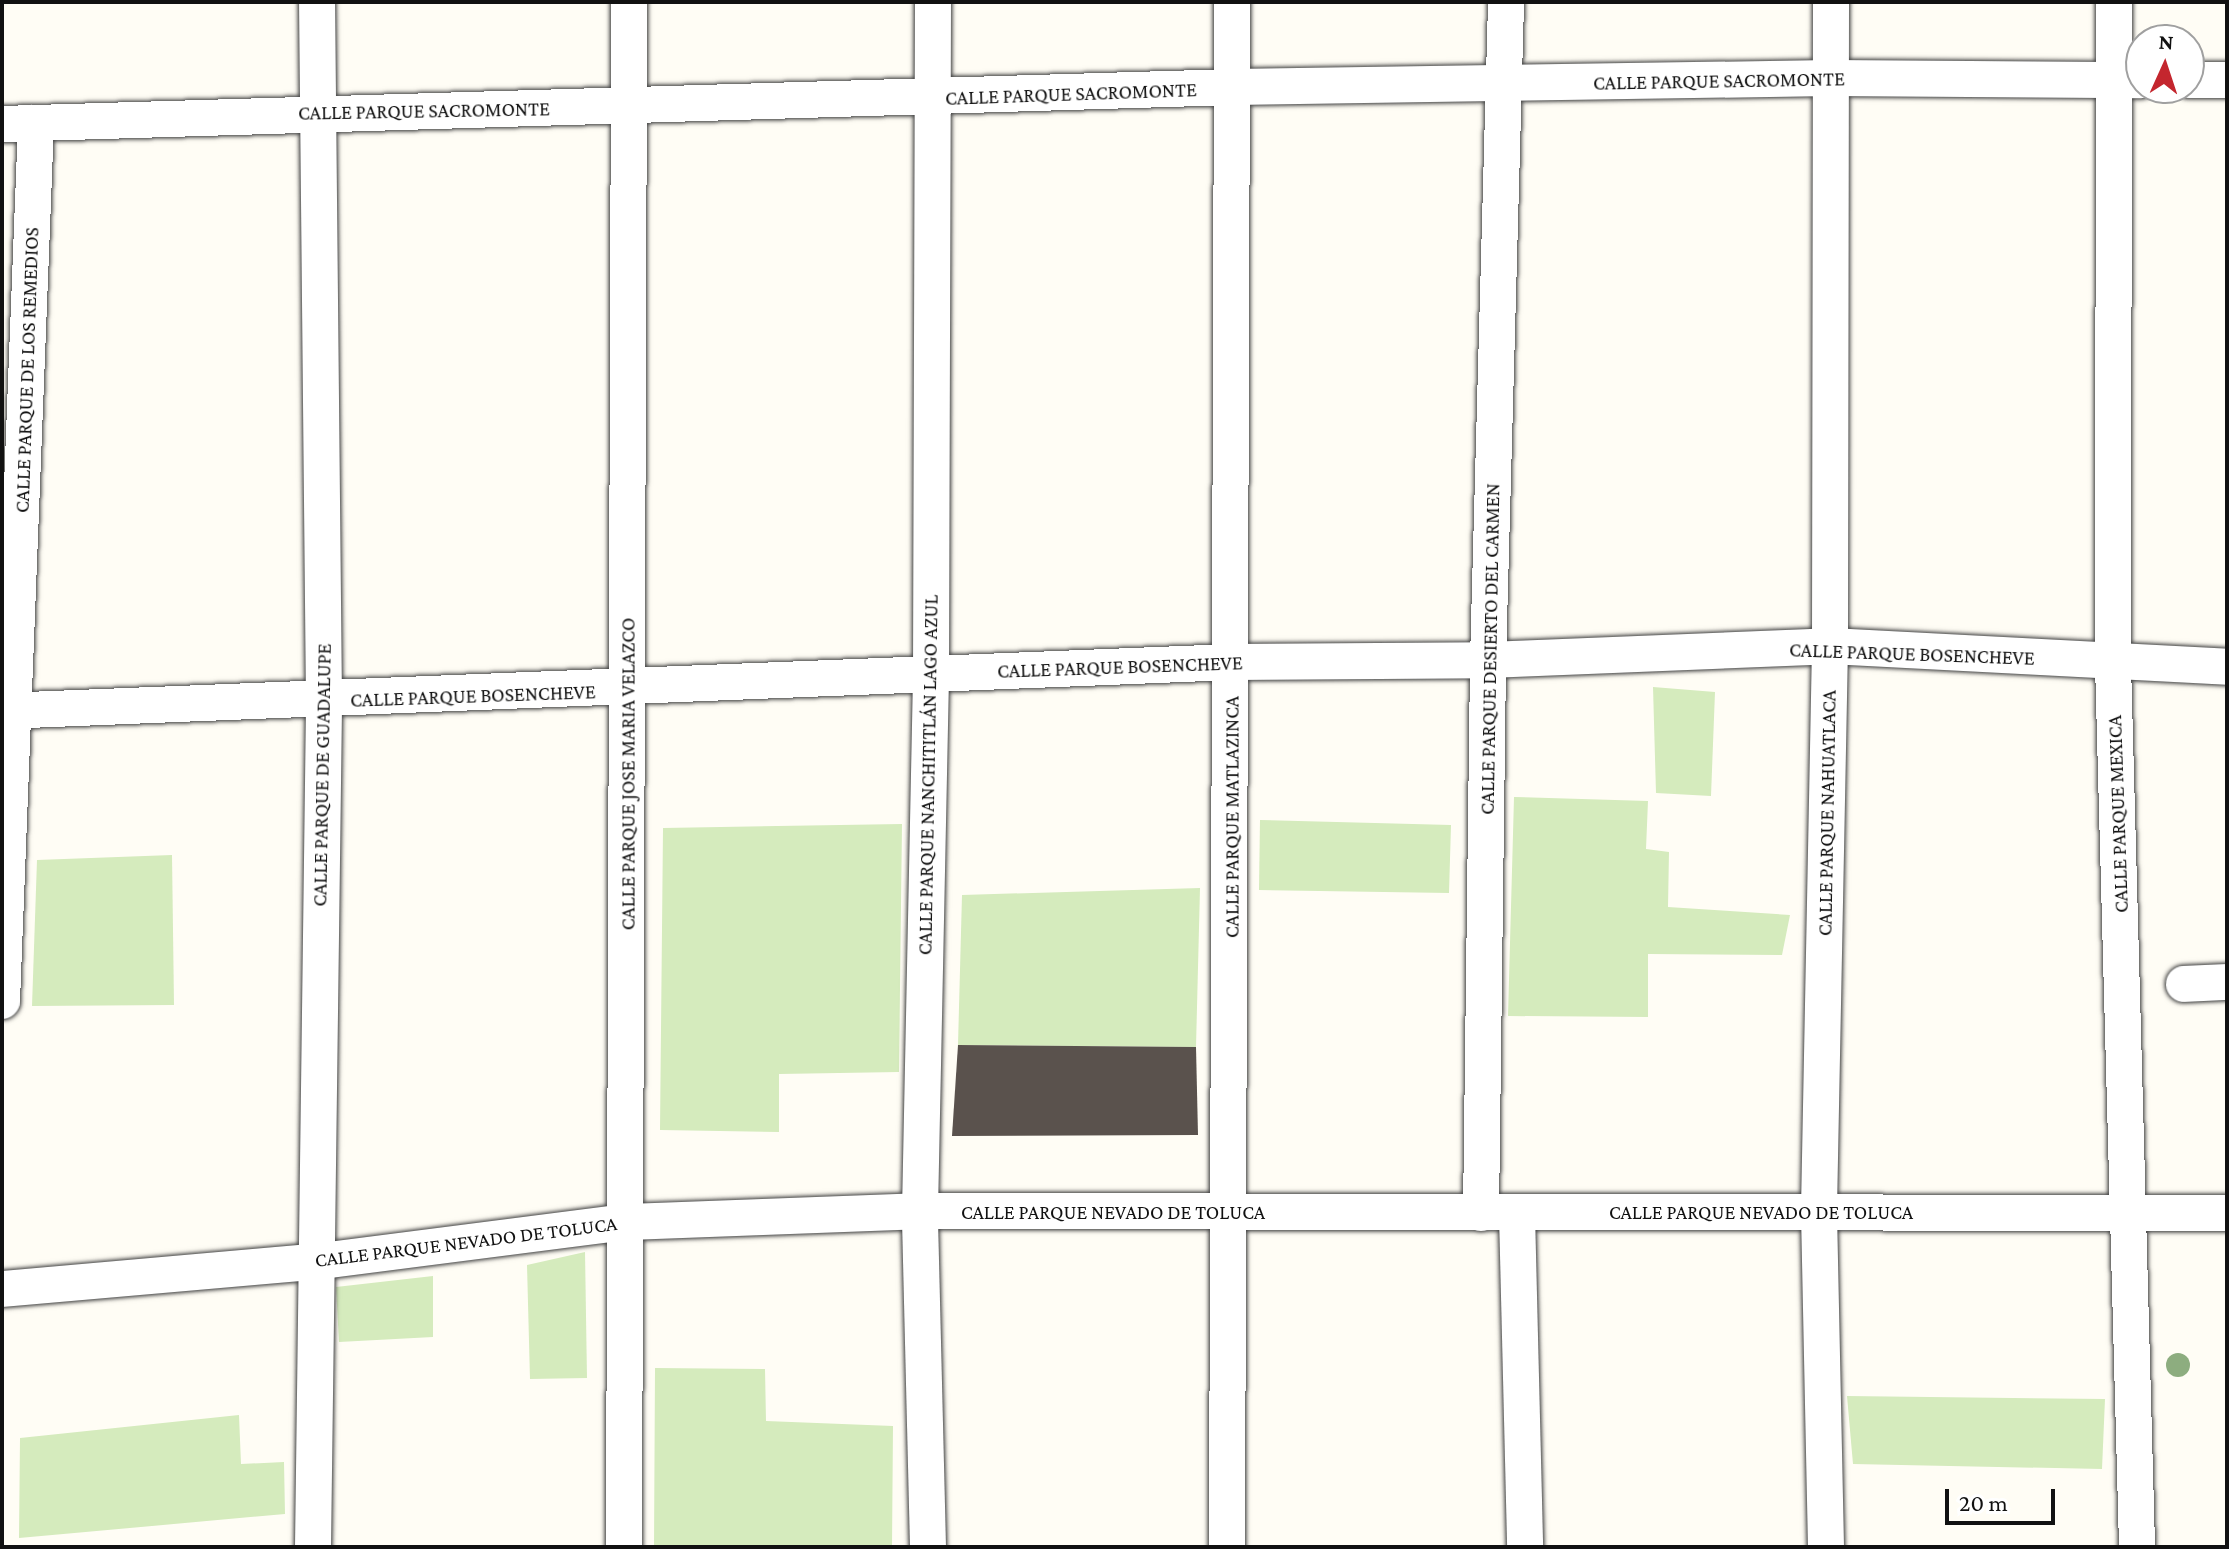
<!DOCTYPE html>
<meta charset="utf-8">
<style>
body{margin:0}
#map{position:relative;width:2229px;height:1549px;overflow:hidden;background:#fffdf5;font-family:"Crimson Pro",serif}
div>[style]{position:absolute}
.green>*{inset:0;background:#d5ebbd}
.building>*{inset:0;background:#5a524d}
.roads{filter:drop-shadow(0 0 2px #444) drop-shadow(0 0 2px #444)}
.street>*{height:36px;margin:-18px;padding:0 18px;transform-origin:18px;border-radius:18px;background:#fff}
.trees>*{width:24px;height:24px;margin:-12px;border-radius:50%;background:#8dad7f}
span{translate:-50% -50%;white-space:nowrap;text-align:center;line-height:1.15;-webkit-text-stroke:8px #fff;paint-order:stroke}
.street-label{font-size:20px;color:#111}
.frame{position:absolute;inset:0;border:4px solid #111;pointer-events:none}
.north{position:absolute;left:2125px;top:24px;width:80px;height:80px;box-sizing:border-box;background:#fff;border:2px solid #a0a0a0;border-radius:50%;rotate:3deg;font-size:22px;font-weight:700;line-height:32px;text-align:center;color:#111}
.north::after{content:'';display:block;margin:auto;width:28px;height:36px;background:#c4262e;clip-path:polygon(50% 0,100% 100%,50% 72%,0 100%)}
.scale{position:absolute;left:1945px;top:1489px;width:110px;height:36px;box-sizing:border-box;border:4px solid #111;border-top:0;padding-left:10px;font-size:24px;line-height:28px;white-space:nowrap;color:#111;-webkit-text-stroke:6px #fff;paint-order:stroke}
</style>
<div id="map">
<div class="green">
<div style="clip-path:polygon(1653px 687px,1715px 692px,1711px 796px,1656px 793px)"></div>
<div style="clip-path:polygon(1514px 797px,1648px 801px,1646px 849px,1669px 852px,1668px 907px,1790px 915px,1782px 955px,1648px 954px,1648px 1017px,1508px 1016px)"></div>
<div style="clip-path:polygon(1260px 820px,1451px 825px,1449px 893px,1259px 890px)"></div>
<div style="clip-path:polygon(902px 824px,899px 1072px,779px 1074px,779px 1132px,660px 1130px,663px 828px)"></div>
<div style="clip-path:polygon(172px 855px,174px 1005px,32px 1006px,37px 860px)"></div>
<div style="clip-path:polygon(1200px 888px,1196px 1047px,958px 1045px,962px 895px)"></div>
<div style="clip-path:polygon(585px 1252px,587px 1378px,530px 1379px,527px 1265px)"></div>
<div style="clip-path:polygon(433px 1276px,433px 1337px,339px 1342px,336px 1287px)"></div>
<div style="clip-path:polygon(655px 1368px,765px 1369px,766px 1421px,893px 1426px,892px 1547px,654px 1547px)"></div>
<div style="clip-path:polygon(1847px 1396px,2105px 1399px,2102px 1469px,1853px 1464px)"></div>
<div style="clip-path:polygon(239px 1415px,241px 1464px,284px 1462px,285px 1514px,19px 1538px,20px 1438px)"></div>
</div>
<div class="building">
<div style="clip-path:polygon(958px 1045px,1196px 1047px,1198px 1135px,952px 1136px)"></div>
</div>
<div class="roads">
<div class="street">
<div style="left:2114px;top:2px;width:662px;rotate:90.09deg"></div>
<div style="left:2113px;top:664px;width:883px;rotate:88.44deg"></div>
<div style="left:2189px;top:80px;width:38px"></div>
<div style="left:2px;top:124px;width:1232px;rotate:-1.72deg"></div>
<div style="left:1233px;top:87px;width:598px;rotate:-0.86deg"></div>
<div style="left:1831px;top:78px;width:310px;rotate:0.4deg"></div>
<div style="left:2px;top:711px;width:1231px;rotate:-2.28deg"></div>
<div style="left:1232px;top:662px;width:256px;rotate:-0.4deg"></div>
<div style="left:1488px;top:660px;width:342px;rotate:-2.3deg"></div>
<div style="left:1830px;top:646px;width:398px;rotate:3deg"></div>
<div style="left:2184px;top:984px;width:43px;rotate:-2.7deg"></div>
<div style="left:2px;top:1001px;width:879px;rotate:-87.78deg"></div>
<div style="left:1481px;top:1213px;width:553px;rotate:-89.27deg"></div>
<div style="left:1488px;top:660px;width:658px;rotate:-88.43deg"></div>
<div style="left:1517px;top:1214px;width:333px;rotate:88.6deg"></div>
<div style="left:2px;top:1289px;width:312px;rotate:-5deg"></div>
<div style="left:313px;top:1262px;width:316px;rotate:-7.3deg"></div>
<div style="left:626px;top:1222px;width:294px;rotate:-2.1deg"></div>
<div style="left:920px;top:1211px;width:1307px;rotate:0.09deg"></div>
<div style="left:313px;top:1547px;width:845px;rotate:-89.25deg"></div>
<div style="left:324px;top:702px;width:700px;rotate:-90.57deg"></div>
<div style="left:624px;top:1547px;width:1545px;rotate:-89.81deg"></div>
<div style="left:928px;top:1547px;width:336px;rotate:-91.4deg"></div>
<div style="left:920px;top:1211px;width:536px;rotate:-88.82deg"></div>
<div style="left:931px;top:675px;width:673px;rotate:-89.83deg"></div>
<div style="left:1227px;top:1547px;width:1545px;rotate:-89.81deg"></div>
<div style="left:1826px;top:1547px;width:338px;rotate:-91.2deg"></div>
<div style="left:1819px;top:1209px;width:563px;rotate:-88.88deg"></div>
<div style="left:1830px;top:646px;width:644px;rotate:-89.91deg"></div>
</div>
</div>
<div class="trees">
<div style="left:2178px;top:1365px"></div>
</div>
<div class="street-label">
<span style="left:1719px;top:81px;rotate:-1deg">CALLE PARQUE SACROMONTE</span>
<span style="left:1071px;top:94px;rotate:-2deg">CALLE PARQUE SACROMONTE</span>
<span style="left:424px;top:111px;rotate:-1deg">CALLE PARQUE SACROMONTE</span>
<span style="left:27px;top:370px;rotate:-88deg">CALLE PARQUE DE LOS REMEDIOS</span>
<span style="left:1490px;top:649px;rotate:-89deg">CALLE PARQUE DESIERTO DEL CARMEN</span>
<span style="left:1912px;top:654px;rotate:2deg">CALLE PARQUE BOSENCHEVE</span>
<span style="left:1120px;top:667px;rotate:-2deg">CALLE PARQUE BOSENCHEVE</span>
<span style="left:473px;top:696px;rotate:-2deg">CALLE PARQUE BOSENCHEVE</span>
<span style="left:628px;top:774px;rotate:-90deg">CALLE PARQUE JOSE MARIA VELAZCO</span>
<span style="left:322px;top:775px;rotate:-89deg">CALLE PARQUE DE GUADALUPE</span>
<span style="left:928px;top:775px;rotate:-89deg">CALLE PARQUE NANCHITITLÁN LAGO AZUL</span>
<span style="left:1827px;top:813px;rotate:-89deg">CALLE PARQUE NAHUATLACA</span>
<span style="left:2118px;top:814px;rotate:-92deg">CALLE PARQUE MEXICA</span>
<span style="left:1232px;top:817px;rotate:-90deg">CALLE PARQUE MATLAZINCA</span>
<span style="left:1113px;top:1212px">CALLE PARQUE NEVADO DE TOLUCA</span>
<span style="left:1761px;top:1212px">CALLE PARQUE NEVADO DE TOLUCA</span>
<span style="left:466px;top:1242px;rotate:-7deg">CALLE PARQUE NEVADO DE TOLUCA</span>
</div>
<div class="frame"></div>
<div class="north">N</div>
<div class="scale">20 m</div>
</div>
